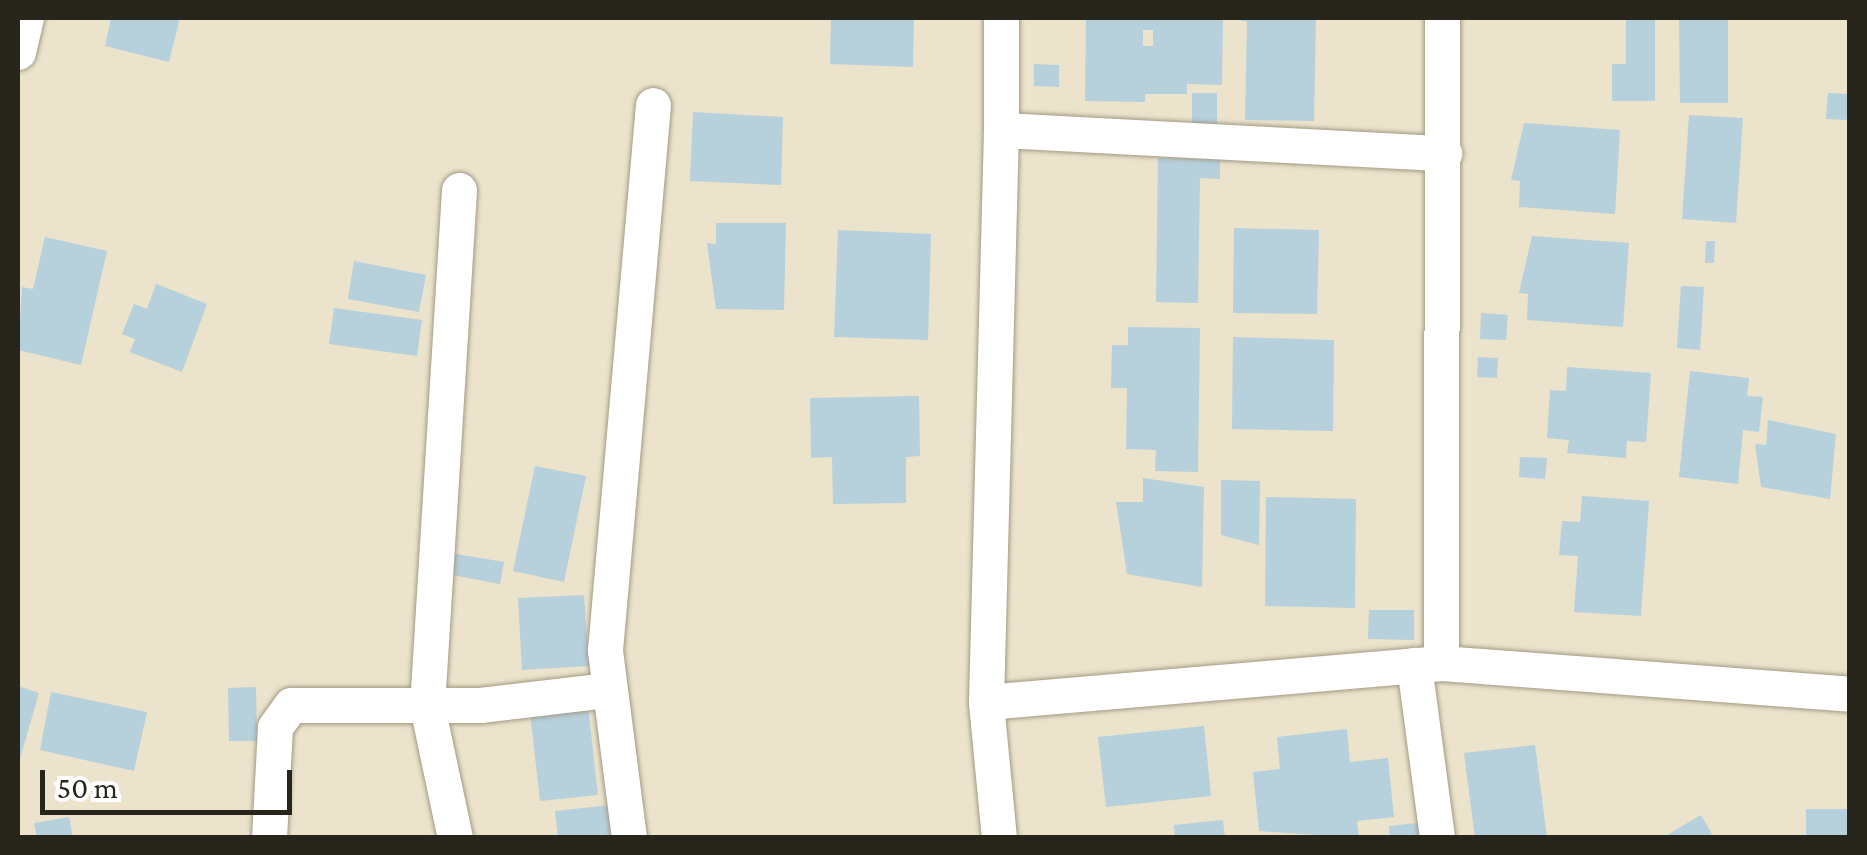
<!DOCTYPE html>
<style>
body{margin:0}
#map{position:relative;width:1867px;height:855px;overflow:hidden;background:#ebe3cb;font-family:"Crimson Pro",serif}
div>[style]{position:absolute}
.building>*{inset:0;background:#b6d0dc}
.roads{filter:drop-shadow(0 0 2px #a29a84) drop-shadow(0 0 2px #a29a84)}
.street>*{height:35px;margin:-17.5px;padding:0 17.5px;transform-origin:17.5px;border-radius:17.5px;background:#fff}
span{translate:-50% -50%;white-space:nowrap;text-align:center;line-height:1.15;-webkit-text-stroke:10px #fff;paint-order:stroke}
.frame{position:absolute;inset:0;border:20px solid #28251d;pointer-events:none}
.scale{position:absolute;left:40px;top:770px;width:252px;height:45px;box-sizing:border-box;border:5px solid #28251d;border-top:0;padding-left:12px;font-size:30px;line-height:35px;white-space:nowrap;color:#28251d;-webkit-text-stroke:8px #fff;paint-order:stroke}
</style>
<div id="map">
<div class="building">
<div style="clip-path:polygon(111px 18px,180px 18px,169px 62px,105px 46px)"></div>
<div style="clip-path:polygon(831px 18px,914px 18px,913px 67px,830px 64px)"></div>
<div style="clip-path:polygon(evenodd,1086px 18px,1223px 18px,1222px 85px,1187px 84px,1187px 94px,1145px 94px,1145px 102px,1085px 101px,1086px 18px,1143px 30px,1153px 30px,1153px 46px,1143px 46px,1143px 30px)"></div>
<div style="clip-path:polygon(1232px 18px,1316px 18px,1314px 121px,1245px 120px,1247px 22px)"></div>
<div style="clip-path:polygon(1626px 18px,1655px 18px,1655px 101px,1612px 101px,1612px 64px,1626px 64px)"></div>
<div style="clip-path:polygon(1679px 18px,1728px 18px,1728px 103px,1680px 103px)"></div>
<div style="clip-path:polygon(1034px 64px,1059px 65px,1059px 87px,1034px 86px)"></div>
<div style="clip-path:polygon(1192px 93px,1217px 93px,1217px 132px,1192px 132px)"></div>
<div style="clip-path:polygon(1828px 93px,1850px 94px,1849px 120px,1826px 119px)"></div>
<div style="clip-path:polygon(693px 112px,783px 117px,781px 185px,690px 181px)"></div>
<div style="clip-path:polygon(1689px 115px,1743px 118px,1736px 223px,1682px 219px)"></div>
<div style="clip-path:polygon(1524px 123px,1620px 130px,1615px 214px,1519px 207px,1520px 181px,1511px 180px)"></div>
<div style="clip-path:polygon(1158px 158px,1220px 159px,1220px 179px,1200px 178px,1198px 303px,1156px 302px)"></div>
<div style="clip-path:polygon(716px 223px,786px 223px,784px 310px,716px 309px,707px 243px,716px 244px)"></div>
<div style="clip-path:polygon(1234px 228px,1319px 230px,1317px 314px,1233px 313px)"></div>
<div style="clip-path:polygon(838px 230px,931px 234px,928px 340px,834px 337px)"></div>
<div style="clip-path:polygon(1532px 236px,1629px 243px,1623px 327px,1527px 320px,1528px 294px,1519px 293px)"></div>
<div style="clip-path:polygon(45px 237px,107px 251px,81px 365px,18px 350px,22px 287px,33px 289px)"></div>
<div style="clip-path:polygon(1706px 241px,1715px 241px,1714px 263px,1705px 263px)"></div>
<div style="clip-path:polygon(354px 261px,426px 275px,419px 312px,348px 299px)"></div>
<div style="clip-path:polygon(156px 284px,207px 304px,182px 372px,130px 352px,135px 339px,122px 334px,134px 304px,147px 309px)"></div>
<div style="clip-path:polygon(1681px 286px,1704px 287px,1700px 350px,1677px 348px)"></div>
<div style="clip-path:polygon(334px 308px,422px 320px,417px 356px,329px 344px)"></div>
<div style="clip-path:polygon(1481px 313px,1508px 315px,1506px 340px,1480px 339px)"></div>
<div style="clip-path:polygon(1128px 327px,1200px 328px,1198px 472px,1155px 471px,1156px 450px,1126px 449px,1127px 388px,1111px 388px,1112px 345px,1128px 345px)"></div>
<div style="clip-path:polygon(1233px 337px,1334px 340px,1333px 431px,1232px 429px)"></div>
<div style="clip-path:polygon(1478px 357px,1498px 358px,1497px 378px,1477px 377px)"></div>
<div style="clip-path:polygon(1567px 367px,1651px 373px,1646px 442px,1627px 441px,1626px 458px,1567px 453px,1569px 440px,1547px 438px,1550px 390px,1566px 391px)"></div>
<div style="clip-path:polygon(1690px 371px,1749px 378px,1747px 396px,1763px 397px,1759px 432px,1743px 430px,1738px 484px,1679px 477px)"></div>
<div style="clip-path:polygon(919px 396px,920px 456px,906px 457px,906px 503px,833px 504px,832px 457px,811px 458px,810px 398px)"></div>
<div style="clip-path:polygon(1768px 420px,1836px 434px,1830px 499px,1761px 487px,1755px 444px,1766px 445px)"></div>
<div style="clip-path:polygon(1520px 457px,1547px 458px,1545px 479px,1519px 477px)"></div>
<div style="clip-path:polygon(535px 466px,586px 476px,564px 582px,513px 571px)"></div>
<div style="clip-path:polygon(1143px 478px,1204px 487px,1202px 587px,1127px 574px,1116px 502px,1143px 502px)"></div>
<div style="clip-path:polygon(1221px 480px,1260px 481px,1259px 545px,1221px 535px)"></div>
<div style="clip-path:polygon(1582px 496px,1649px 501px,1641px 616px,1574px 612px,1578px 556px,1559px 555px,1562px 521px,1580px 522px)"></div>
<div style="clip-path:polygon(1266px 497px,1356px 499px,1355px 608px,1265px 606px)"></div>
<div style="clip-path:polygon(445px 552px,504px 562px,500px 584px,442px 573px)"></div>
<div style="clip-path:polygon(584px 595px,589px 666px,522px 670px,518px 598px)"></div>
<div style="clip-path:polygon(1369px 610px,1414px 610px,1414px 640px,1368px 639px)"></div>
<div style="clip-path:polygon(18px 686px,39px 693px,19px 762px,18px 762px)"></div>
<div style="clip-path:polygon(256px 687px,257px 741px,229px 741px,228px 688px)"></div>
<div style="clip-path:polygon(51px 692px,147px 712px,134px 771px,40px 750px)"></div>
<div style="clip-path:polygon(588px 706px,598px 795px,540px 801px,530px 712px)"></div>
<div style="clip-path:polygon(1204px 726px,1211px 796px,1106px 807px,1098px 737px)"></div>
<div style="clip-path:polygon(1347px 729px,1350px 762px,1388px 758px,1394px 817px,1357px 821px,1359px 838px,1259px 831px,1253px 772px,1280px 769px,1277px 737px)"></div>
<div style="clip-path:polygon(1535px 745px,1547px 838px,1475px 838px,1464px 753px)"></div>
<div style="clip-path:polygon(611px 805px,615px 838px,558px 838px,555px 811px)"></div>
<div style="clip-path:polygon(1806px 809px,1850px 809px,1850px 838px,1806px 838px)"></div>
<div style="clip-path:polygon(1701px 815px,1714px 838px,1662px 838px)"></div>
<div style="clip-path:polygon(69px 817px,73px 838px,37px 838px,34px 823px)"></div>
<div style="clip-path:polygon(1223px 820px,1225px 838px,1175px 838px,1174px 825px)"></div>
<div style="clip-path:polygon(1427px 822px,1428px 838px,1390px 838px,1389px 826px)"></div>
</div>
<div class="roads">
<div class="street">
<div style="left:1001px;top:18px;width:112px;rotate:90deg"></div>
<div style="left:1001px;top:130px;width:444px;rotate:3deg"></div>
<div style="left:18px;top:52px;width:35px;rotate:-77deg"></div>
<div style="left:1441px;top:663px;width:645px;rotate:-89.91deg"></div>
<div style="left:1414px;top:665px;width:175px;rotate:82.4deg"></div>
<div style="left:986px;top:702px;width:457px;rotate:-4.9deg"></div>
<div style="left:1441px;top:663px;width:410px;rotate:4.3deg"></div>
<div style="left:269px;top:838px;width:111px;rotate:-86.9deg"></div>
<div style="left:275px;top:727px;width:27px;rotate:-54deg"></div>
<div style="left:291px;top:705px;width:189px"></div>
<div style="left:480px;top:705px;width:129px;rotate:-6.7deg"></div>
<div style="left:455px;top:838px;width:135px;rotate:-102deg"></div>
<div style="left:427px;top:706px;width:517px;rotate:-86.45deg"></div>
<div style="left:629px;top:838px;width:190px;rotate:-97.3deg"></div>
<div style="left:605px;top:650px;width:547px;rotate:-84.97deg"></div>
<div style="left:999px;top:838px;width:137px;rotate:-95.5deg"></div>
<div style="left:986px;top:702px;width:572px;rotate:-88.5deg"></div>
</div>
</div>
<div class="frame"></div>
<div class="scale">50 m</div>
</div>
